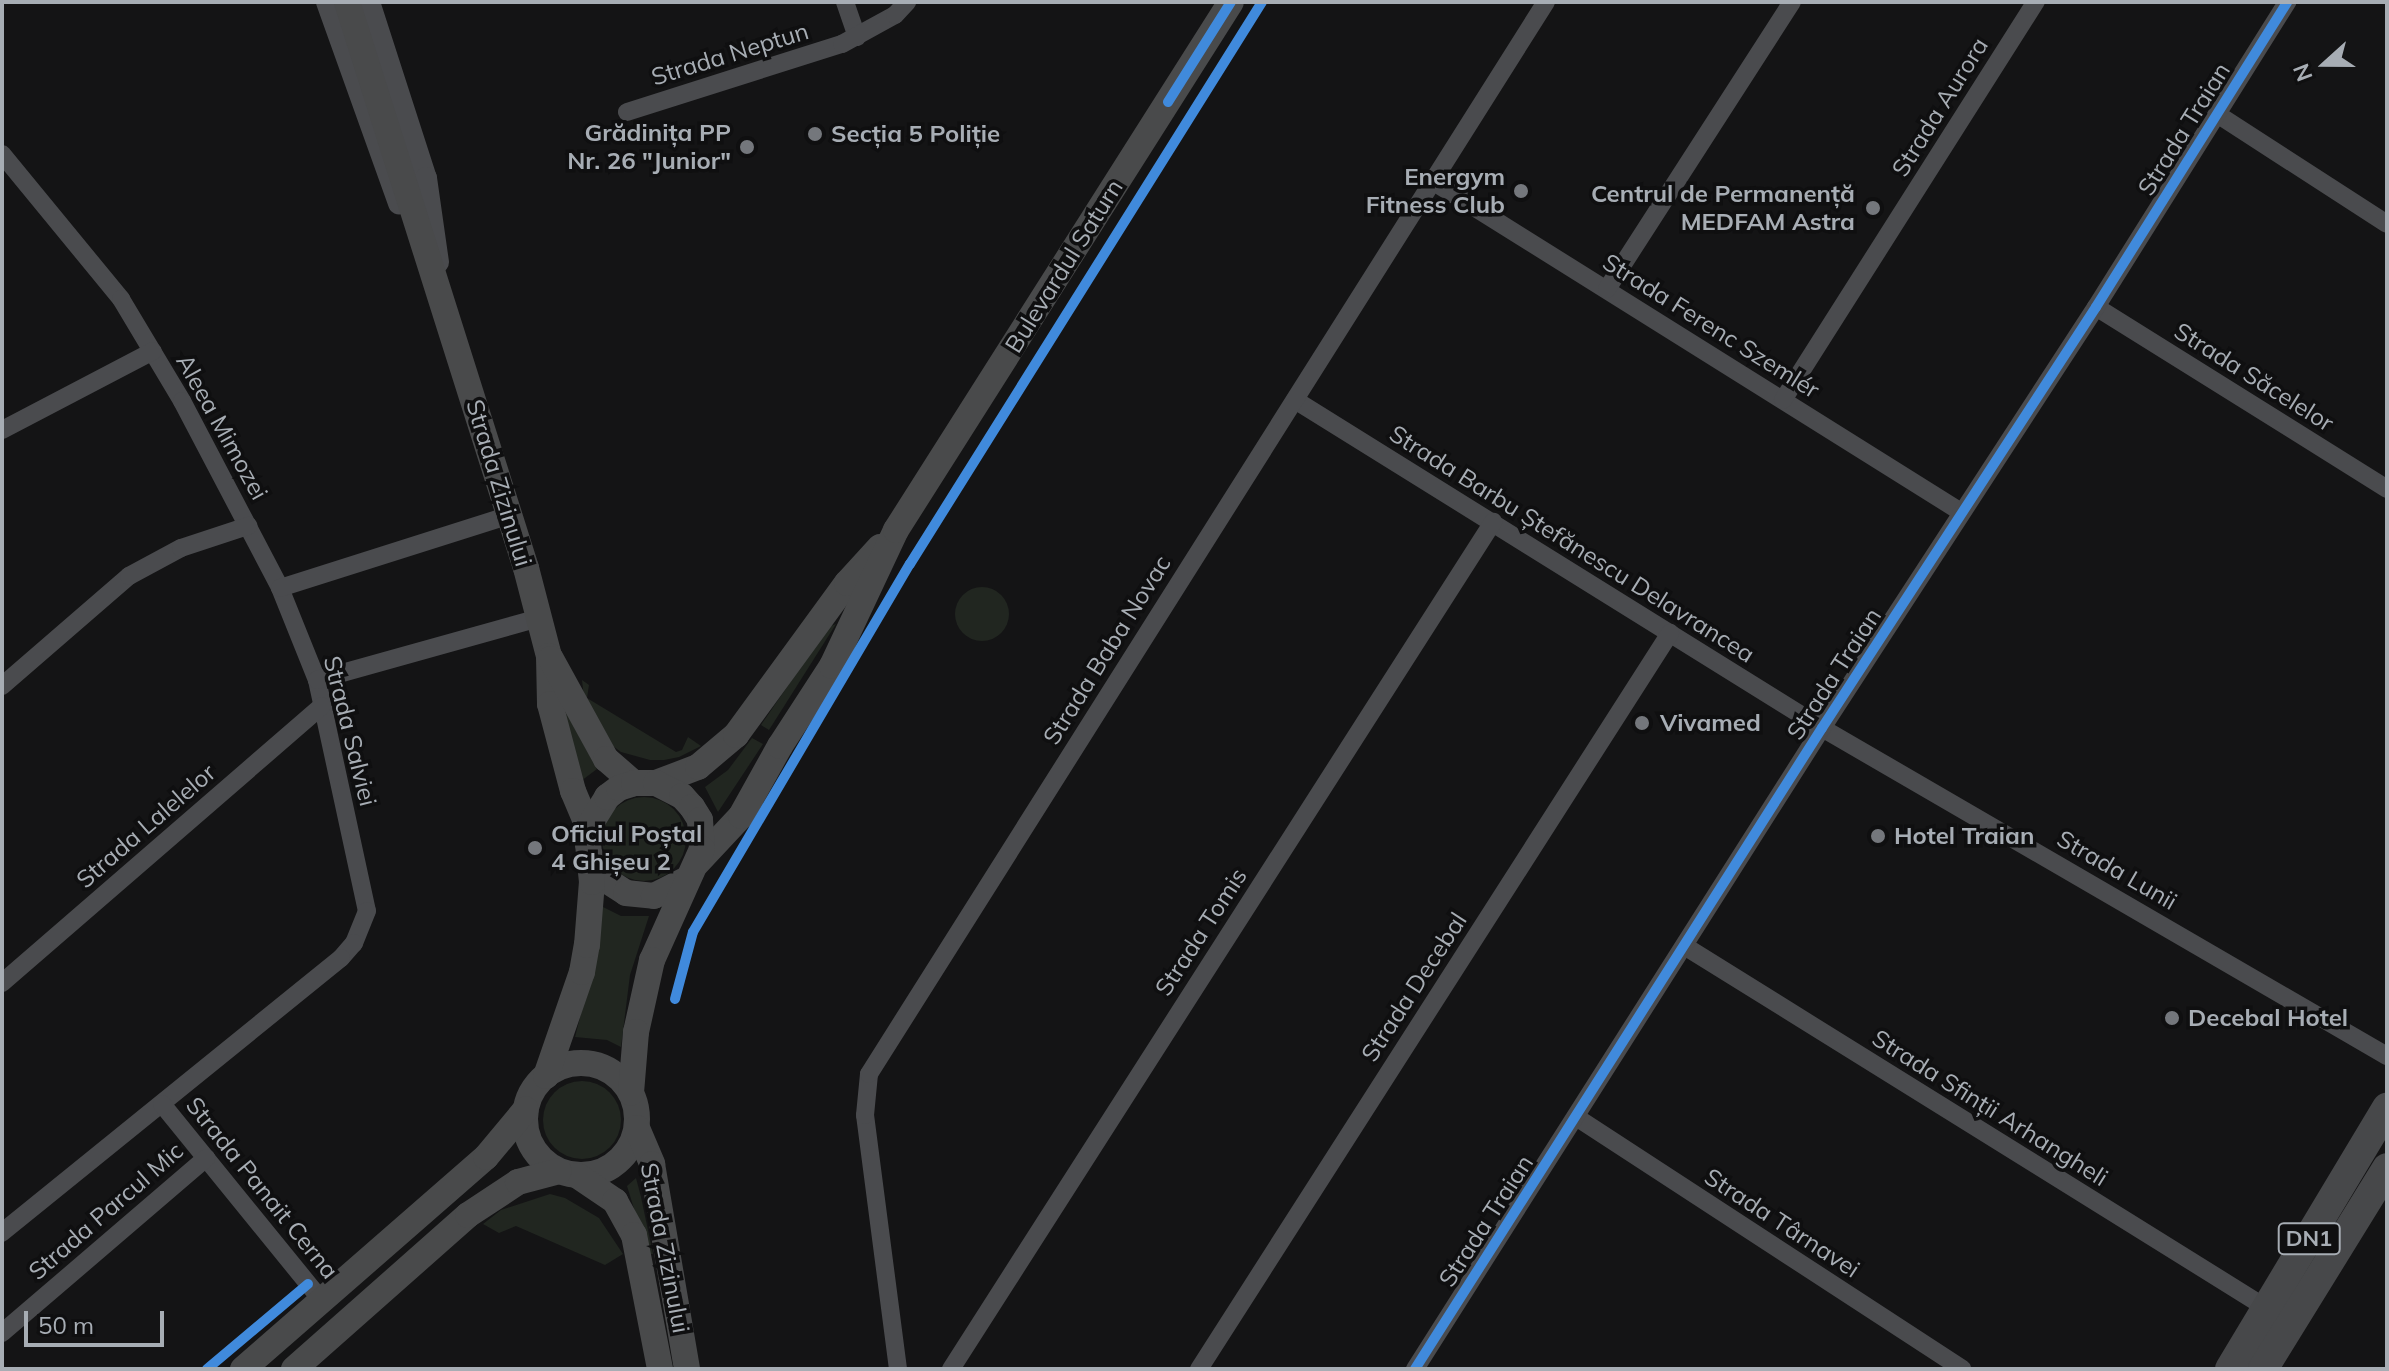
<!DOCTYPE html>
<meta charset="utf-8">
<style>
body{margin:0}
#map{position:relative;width:2389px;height:1371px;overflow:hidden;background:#141415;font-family:Mulish,sans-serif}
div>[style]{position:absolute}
.green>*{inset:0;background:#212620}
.round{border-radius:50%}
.minor>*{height:18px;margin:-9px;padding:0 9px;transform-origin:9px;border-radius:9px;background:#4a4b4e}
.tertiary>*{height:22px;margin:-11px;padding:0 11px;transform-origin:11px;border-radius:11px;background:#4a4b4e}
.secondary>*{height:26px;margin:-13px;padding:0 13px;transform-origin:13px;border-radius:13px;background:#494a4b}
.secondary>.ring{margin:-13px;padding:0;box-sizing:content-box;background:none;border:26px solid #494a4b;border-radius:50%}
.primary>*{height:30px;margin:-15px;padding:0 15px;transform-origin:15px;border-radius:15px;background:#47484a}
.cycleway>*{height:10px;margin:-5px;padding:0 5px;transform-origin:5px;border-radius:5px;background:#408adc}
.dots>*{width:22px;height:22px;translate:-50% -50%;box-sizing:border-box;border:4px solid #0f0f10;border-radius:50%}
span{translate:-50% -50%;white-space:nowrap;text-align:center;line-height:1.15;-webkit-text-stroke:7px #0f0f10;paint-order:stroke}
.shield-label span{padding:2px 6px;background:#0f0f10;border:2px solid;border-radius:6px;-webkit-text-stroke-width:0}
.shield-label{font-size:22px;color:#a7adb4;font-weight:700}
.street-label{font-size:24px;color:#a7adb4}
.poi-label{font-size:24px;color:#a7adb4;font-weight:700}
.right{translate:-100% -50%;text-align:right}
.left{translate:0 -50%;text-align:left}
.frame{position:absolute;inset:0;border:4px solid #a7adb4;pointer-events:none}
.north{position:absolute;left:2285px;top:24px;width:80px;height:80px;-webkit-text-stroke:6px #0f0f10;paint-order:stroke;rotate:249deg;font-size:22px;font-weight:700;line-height:32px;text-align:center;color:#a7adb4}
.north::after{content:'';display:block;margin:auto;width:28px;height:36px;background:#a7adb4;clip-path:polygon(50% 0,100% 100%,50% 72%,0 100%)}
.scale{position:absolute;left:24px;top:1311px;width:140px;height:36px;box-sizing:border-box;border:4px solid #a7adb4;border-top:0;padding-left:10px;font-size:24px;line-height:28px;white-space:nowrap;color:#a7adb4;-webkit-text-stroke:6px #0f0f10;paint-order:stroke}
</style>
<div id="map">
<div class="green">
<div class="round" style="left:955px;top:587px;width:54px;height:54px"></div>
<div style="clip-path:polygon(836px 624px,769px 730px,761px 725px,828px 627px)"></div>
<div style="clip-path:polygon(582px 680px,589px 685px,587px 698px,676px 752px,682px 750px,688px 737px,701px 746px,679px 757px,664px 760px,650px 760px,621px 752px,610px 744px,585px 707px)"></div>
<div style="clip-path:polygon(561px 686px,572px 723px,597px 769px,581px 781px,567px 732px)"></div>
<div style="clip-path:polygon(752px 738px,763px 744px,718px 812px,705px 787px,728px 770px)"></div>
<div class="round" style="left:602px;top:797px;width:84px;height:84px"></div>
<div style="clip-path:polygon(599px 905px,621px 916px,649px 916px,630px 975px,621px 1047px,607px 1040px,575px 1037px,592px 970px)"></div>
<div class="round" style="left:543px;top:1081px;width:78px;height:78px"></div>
<div style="clip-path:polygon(636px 1178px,641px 1197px,653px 1254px,648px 1254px,627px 1186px)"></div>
<div style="clip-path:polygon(550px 1194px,565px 1198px,599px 1218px,623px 1254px,605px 1265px,516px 1226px,499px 1233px,483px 1224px,501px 1210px)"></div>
</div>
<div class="minor">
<div style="left:845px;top:2px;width:37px;rotate:71deg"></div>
<div style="left:627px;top:112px;width:225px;rotate:-17.6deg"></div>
<div style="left:842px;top:44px;width:60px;rotate:-28.7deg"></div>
<div style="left:895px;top:15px;width:18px;rotate:-47deg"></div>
<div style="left:2217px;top:114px;width:202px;rotate:32.9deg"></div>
<div style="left:2px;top:154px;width:188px;rotate:50.6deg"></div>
<div style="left:121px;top:299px;width:119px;rotate:59.1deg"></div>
<div style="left:182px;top:401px;width:211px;rotate:62.3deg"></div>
<div style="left:280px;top:588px;width:99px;rotate:68.1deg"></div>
<div style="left:317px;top:680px;width:236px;rotate:77.8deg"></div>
<div style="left:367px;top:911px;width:35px;rotate:112deg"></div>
<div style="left:354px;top:943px;width:20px;rotate:131deg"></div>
<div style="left:341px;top:958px;width:437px;rotate:141deg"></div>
<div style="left:1434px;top:182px;width:622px;rotate:32.05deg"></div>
<div style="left:1607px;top:289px;width:341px;rotate:-57.2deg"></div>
<div style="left:2096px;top:307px;width:343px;rotate:32deg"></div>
<div style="left:1295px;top:400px;width:621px;rotate:31.9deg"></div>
<div style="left:1822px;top:728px;width:653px;rotate:30.14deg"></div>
<div style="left:1783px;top:400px;width:472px;rotate:-57.6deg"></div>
<div style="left:2px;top:430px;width:170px;rotate:-27.6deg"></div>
<div style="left:280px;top:588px;width:241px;rotate:-17.6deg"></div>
<div style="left:317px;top:680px;width:230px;rotate:-15.6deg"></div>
<div style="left:2px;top:686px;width:168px;rotate:-40.9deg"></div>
<div style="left:129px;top:576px;width:59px;rotate:-28.3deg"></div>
<div style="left:181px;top:548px;width:71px;rotate:-18.2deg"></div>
<div style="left:1686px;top:947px;width:685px;rotate:31.88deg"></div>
<div style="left:2px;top:983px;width:423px;rotate:-40.9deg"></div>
<div style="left:162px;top:1104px;width:254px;rotate:50.9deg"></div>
<div style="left:1576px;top:1117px;width:461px;rotate:33.1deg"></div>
<div style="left:2px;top:1333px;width:269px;rotate:-40.6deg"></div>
<div style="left:898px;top:1369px;width:256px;rotate:-97.4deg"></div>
<div style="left:865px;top:1115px;width:41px;rotate:-84.4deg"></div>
<div style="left:869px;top:1074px;width:1268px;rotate:-57.73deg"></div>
<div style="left:951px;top:1369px;width:1006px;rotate:-57.38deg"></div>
<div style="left:1199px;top:1369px;width:874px;rotate:-57.38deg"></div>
<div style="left:1415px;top:1369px;width:759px;rotate:-57.59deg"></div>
<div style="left:1822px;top:728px;width:502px;rotate:-56.94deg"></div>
<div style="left:2096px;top:307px;width:360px;rotate:-57.9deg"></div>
</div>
<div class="tertiary">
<div style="left:327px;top:2px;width:214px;rotate:70.3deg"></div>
<div style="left:369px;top:2px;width:185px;rotate:72.1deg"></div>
<div style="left:426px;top:178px;width:85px;rotate:81.9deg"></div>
</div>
<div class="secondary">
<div style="left:347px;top:2px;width:594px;rotate:72.45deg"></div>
<div style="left:526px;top:568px;width:91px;rotate:75.4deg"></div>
<div style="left:549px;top:656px;width:48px;rotate:88.8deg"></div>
<div style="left:550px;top:704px;width:90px;rotate:75.2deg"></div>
<div style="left:573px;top:791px;width:41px;rotate:67.2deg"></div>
<div style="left:551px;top:659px;width:114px;rotate:61.2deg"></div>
<div style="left:606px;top:759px;width:37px;rotate:41deg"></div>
<div style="left:656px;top:783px;width:45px;rotate:-20.9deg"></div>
<div style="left:698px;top:767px;width:50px;rotate:-40.1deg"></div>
<div style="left:736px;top:735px;width:188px;rotate:-53.9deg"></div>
<div style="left:847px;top:583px;width:49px;rotate:-47.5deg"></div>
<div style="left:591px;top:857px;width:24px;rotate:60deg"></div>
<div style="left:603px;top:878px;width:27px;rotate:33deg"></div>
<div style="left:626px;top:893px;width:28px;rotate:6deg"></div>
<div style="left:654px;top:896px;width:36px;rotate:-27deg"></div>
<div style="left:697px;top:863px;width:64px;rotate:-46.9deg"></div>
<div style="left:741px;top:816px;width:80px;rotate:-60.9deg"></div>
<div style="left:780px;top:746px;width:95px;rotate:-57deg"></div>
<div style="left:832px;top:666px;width:150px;rotate:-64.8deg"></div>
<div style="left:896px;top:530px;width:625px;rotate:-57.61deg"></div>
<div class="ring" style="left:525px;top:1063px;width:86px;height:86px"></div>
<div style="left:546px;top:1076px;width:110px;rotate:-70.9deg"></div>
<div style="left:582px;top:972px;width:27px;rotate:-80deg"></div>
<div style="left:587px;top:945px;width:63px;rotate:-85.5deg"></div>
<div style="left:592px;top:882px;width:38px;rotate:-96deg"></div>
<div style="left:588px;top:844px;width:21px;rotate:-82deg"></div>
<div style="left:591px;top:823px;width:31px;rotate:-58deg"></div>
<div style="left:607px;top:797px;width:15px;rotate:-37deg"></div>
<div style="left:619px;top:788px;width:16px;rotate:-18deg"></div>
<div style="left:634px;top:783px;width:22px"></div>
<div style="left:656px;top:783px;width:29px;rotate:27deg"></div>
<div style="left:682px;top:796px;width:15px;rotate:48deg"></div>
<div style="left:692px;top:807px;width:15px;rotate:58deg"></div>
<div style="left:700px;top:820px;width:29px;rotate:86deg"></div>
<div style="left:702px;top:849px;width:122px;rotate:114.2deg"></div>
<div style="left:652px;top:960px;width:74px;rotate:102.5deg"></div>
<div style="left:636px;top:1032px;width:61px;rotate:94.7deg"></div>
<div style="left:637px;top:1128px;width:39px;rotate:67deg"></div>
<div style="left:652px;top:1164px;width:208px;rotate:80.3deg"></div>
<div style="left:578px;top:1176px;width:45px;rotate:34deg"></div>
<div style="left:615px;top:1201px;width:39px;rotate:61deg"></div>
<div style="left:634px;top:1235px;width:136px;rotate:79deg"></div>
<div style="left:243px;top:1369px;width:322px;rotate:-41.1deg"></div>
<div style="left:486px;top:1157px;width:62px;rotate:-50.2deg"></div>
<div style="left:294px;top:1369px;width:232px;rotate:-41.5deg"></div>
<div style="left:468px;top:1215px;width:60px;rotate:-33.4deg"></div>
<div style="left:518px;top:1182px;width:42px;rotate:-15deg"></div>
</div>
<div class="primary">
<div style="left:2230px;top:1369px;width:305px;rotate:-59deg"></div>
<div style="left:2263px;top:1369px;width:236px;rotate:-58.3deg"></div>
</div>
<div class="cycleway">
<div style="left:1168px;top:102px;width:118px;rotate:-57.8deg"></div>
<div style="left:675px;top:999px;width:69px;rotate:-75deg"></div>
<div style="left:693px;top:932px;width:427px;rotate:-59.5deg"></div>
<div style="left:910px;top:564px;width:663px;rotate:-57.94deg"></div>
<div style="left:207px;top:1369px;width:132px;rotate:-40.1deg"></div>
<div style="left:1415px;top:1369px;width:759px;rotate:-57.59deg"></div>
<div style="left:1822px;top:728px;width:502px;rotate:-56.94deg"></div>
<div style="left:2096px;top:307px;width:360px;rotate:-57.9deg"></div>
</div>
<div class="dots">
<div style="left:815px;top:134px;background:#74777c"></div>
<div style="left:747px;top:147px;background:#74777c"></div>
<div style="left:1521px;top:191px;background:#74777c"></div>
<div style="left:1873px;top:208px;background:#74777c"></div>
<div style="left:1642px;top:723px;background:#74777c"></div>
<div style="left:1878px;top:836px;background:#74777c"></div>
<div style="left:535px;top:848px;background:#74777c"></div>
<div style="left:2172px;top:1018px;background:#74777c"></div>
</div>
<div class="shield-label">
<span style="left:2309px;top:1239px">DN1</span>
</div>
<div class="street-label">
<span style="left:730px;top:54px;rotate:-17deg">Strada Neptun</span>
<span style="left:1940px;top:107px;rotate:-58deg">Strada Aurora</span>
<span style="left:2184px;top:129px;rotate:-58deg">Strada Traian</span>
<span style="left:1064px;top:266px;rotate:-58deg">Bulevardul Saturn</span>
<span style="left:1711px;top:326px;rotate:32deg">Strada Ferenc Szemlér</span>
<span style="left:2254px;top:377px;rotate:32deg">Strada Săcelelor</span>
<span style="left:222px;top:427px;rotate:61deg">Aleea Mimozei</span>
<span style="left:499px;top:483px;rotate:73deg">Strada Zizinului</span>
<span style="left:1572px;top:544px;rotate:32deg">Strada Barbu Ștefănescu Delavrancea</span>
<span style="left:1107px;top:650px;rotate:-58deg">Strada Baba Novac</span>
<span style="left:1834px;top:674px;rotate:-57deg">Strada Traian</span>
<span style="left:350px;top:731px;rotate:76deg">Strada Salviei</span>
<span style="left:146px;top:826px;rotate:-41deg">Strada Lalelelor</span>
<span style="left:2117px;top:870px;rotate:30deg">Strada Lunii</span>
<span style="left:1201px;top:932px;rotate:-57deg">Strada Tomis</span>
<span style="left:1414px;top:987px;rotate:-57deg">Strada Decebal</span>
<span style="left:1990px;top:1108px;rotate:32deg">Strada Sfinții Arhangheli</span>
<span style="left:262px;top:1188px;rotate:51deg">Strada Panait Cerna</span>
<span style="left:106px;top:1211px;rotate:-41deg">Strada Parcul Mic</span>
<span style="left:1486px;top:1221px;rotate:-57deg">Strada Traian</span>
<span style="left:1782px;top:1223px;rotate:33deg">Strada Târnavei</span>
<span style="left:665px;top:1248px;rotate:79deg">Strada Zizinului</span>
</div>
<div class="poi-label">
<span class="right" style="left:731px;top:147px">Grădinița PP<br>Nr. 26 "Junior"</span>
<span class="left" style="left:831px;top:134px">Secția 5 Poliție</span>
<span class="right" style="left:1505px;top:191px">Energym<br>Fitness Club</span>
<span class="right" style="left:1855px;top:208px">Centrul de Permanență<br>MEDFAM Astra</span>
<span class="left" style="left:1660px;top:723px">Vivamed</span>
<span class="left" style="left:551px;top:848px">Oficiul Poștal<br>4 Ghișeu 2</span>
<span class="left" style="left:1894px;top:836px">Hotel Traian</span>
<span class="left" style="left:2188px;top:1018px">Decebal Hotel</span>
</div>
<div class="frame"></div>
<div class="north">N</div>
<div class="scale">50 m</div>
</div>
